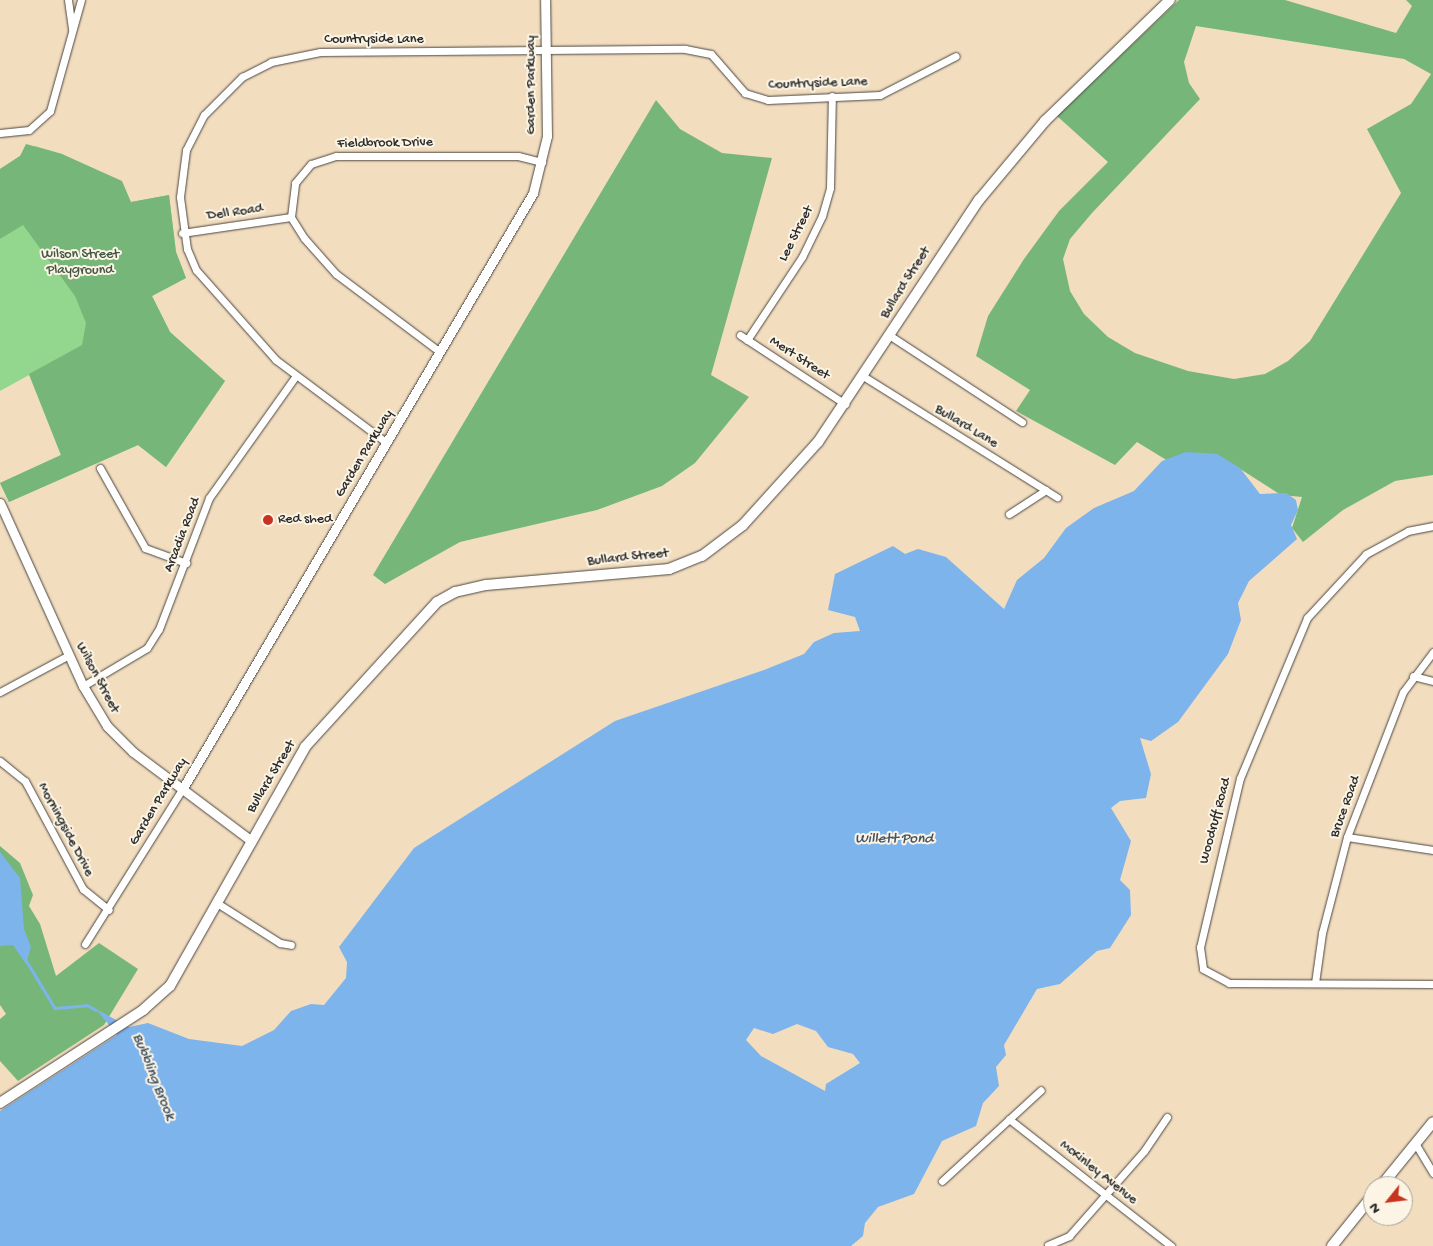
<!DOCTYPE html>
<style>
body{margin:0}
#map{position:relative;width:1433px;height:1246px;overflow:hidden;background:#f3ddbf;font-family:"Gochi Hand",sans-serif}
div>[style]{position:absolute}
.green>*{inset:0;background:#93d68e}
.forest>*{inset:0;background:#76b779}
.water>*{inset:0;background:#7db4ec}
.stream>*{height:2.5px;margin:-1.25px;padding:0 1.25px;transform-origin:1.25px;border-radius:1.25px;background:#7db4ec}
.roads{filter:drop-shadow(0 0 1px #494641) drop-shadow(0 0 1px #494641)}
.minor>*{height:7px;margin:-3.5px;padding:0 3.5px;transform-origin:3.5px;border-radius:3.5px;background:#fff}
.tertiary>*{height:9px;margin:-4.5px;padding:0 4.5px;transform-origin:4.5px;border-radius:4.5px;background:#fff}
.secondary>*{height:10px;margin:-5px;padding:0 5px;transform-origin:5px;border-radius:5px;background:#fff}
.dots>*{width:14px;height:14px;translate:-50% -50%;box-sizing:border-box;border:2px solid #fcf5e5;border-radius:50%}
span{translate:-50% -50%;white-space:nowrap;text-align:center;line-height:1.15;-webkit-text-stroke:4px #fcf5e5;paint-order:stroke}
.street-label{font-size:14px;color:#2b2b2b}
.park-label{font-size:14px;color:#455644}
.poi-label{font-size:14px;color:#2b2b2b}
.left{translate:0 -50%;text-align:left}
.water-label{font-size:15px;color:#445465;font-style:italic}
.north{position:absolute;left:1363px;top:1176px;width:50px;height:50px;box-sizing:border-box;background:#fcf5e5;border:1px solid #a8a49b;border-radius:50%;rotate:241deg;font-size:14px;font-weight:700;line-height:20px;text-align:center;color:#2b2b2b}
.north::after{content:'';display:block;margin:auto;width:18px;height:22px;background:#c8321e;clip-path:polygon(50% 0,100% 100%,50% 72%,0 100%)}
</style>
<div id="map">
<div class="green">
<div style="clip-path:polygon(35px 146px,62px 154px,131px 202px,169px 195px,176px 252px,186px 278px,152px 296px,170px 332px,225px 381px,166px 467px,138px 445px,9px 502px,0 483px,61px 455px,29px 375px,0 391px,0 169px)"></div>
</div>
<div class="forest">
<div style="clip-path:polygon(evenodd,1179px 0,1285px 0,1396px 33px,1412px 6px,1406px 0,1433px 0,1433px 475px,1395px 481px,1343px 510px,1303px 542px,1292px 528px,1302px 497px,1281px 495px,1234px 465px,1168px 461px,1137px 442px,1115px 465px,1016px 411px,1030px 390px,976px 356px,988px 316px,1024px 259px,1059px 211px,1108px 162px,1057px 116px,1179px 0,1196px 26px,1404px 59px,1431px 74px,1411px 104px,1367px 129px,1401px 193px,1310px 341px,1288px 361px,1265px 374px,1234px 379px,1188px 371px,1135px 353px,1108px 337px,1084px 314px,1070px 291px,1063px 259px,1070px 239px,1092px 213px,1200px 99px,1189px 83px,1184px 62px,1196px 26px)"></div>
<div style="clip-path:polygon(656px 100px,680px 129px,722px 153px,772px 158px,711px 375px,749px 397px,695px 463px,662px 486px,597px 510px,460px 542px,385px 584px,373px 575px)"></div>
<div style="clip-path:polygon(26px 144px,62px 154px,122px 181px,131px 202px,169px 195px,176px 252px,186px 278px,152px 296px,170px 332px,225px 381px,166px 467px,138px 445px,9px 502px,0 483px,61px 455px,29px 374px,82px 345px,86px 323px,75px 296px,23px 225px,0 239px,0 169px,20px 156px)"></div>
<div style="clip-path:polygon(0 846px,20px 863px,33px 895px,29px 906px,40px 924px,56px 976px,99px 943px,138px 969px,104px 1025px,18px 1081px,0 1061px,0 1019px,6px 1014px,0 1005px)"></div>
</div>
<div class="water">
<div style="clip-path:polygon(evenodd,1186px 452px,1217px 454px,1240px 468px,1260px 494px,1286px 493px,1296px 500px,1298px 510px,1291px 525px,1297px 539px,1249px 581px,1238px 603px,1241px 620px,1228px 654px,1178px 722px,1151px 741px,1140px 738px,1151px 774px,1146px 798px,1120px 801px,1111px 808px,1131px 841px,1120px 880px,1130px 890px,1131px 915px,1110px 948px,1097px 951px,1060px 984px,1037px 989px,1004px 1045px,1006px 1055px,996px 1067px,999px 1086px,983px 1103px,976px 1126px,942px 1141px,914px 1194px,878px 1207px,865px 1223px,863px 1236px,851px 1246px,0 1246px,0 1111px,117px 1035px,96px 1009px,129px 1027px,148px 1023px,189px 1039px,242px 1046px,274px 1030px,291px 1011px,311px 1004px,324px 1005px,346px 978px,347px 962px,339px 947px,414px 848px,615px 721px,764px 670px,804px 654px,814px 642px,834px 633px,860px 631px,855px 617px,828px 610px,835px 574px,893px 546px,905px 554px,918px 549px,946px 557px,1004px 609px,1017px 580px,1044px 558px,1066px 528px,1094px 508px,1134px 491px,1162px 461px,1186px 452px,797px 1024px,816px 1031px,828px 1047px,853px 1054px,860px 1063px,826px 1084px,825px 1091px,761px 1056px,746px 1040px,754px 1028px,773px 1034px,797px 1024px)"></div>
<div style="clip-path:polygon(0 852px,20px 878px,24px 929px,31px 947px,26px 964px,13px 945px,0 946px)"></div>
</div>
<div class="stream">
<div style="left:26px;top:960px;width:56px;rotate:58.9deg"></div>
<div style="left:55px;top:1008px;width:32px;rotate:-5deg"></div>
<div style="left:87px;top:1005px;width:10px;rotate:29deg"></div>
</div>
<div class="roads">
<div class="minor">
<div style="left:68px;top:0;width:29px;rotate:82deg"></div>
<div style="left:0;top:133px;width:29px;rotate:-6deg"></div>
<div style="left:29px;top:130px;width:28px;rotate:-42deg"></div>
<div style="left:50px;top:111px;width:115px;rotate:-74.4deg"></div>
<div style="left:182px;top:233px;width:110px;rotate:-8.4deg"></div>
<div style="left:740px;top:335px;width:126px;rotate:33.3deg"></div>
<div style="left:889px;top:335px;width:159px;rotate:33.2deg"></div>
<div style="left:747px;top:340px;width:100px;rotate:-56.5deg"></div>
<div style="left:802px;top:257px;width:46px;rotate:-64deg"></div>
<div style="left:822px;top:216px;width:29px;rotate:-74deg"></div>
<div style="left:830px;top:188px;width:92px;rotate:-88.8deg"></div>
<div style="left:440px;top:352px;width:130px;rotate:-143.1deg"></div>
<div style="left:336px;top:274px;width:48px;rotate:-131.6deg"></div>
<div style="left:304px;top:238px;width:25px;rotate:-122deg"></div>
<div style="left:291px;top:217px;width:34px;rotate:-83deg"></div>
<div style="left:295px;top:183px;width:25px;rotate:-50deg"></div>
<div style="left:311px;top:164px;width:26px;rotate:-18deg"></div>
<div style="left:336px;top:156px;width:182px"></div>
<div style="left:518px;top:156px;width:25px;rotate:14deg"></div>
<div style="left:863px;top:376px;width:229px;rotate:32deg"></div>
<div style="left:387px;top:443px;width:139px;rotate:-143.2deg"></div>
<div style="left:276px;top:360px;width:120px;rotate:-131.6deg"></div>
<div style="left:196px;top:270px;width:23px;rotate:-113deg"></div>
<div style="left:187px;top:249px;width:52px;rotate:-97.7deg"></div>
<div style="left:180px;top:197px;width:47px;rotate:-82.7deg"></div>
<div style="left:186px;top:150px;width:39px;rotate:-63deg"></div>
<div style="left:204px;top:115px;width:54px;rotate:-45deg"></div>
<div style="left:242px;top:77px;width:33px;rotate:-27deg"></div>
<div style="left:271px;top:62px;width:50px;rotate:-11.5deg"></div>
<div style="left:320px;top:52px;width:365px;rotate:-0.5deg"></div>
<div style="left:685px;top:49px;width:26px;rotate:11deg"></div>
<div style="left:711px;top:54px;width:52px;rotate:48.9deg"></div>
<div style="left:745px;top:93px;width:24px;rotate:17deg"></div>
<div style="left:768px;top:100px;width:112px;rotate:-2.6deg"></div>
<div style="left:880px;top:95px;width:85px;rotate:-27.2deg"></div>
<div style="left:100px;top:468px;width:92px;rotate:60.6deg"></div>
<div style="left:145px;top:548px;width:44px;rotate:20.1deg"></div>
<div style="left:1009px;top:514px;width:44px;rotate:-33deg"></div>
<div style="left:1433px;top:526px;width:25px;rotate:169deg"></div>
<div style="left:1408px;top:531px;width:48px;rotate:151.3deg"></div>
<div style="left:1366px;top:554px;width:87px;rotate:132.7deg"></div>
<div style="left:1307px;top:618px;width:173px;rotate:112.7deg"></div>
<div style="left:1240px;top:778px;width:174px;rotate:103.3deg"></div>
<div style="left:1200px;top:947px;width:22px;rotate:82deg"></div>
<div style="left:1203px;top:969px;width:30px;rotate:28deg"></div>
<div style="left:1229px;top:983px;width:204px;rotate:0.3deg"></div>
<div style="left:1413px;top:676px;width:21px;rotate:14deg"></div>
<div style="left:83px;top:686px;width:74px;rotate:-30.7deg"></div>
<div style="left:147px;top:648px;width:22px;rotate:-58deg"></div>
<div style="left:159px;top:629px;width:140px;rotate:-69.1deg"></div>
<div style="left:209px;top:498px;width:148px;rotate:-54.6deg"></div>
<div style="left:0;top:692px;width:78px;rotate:-28.2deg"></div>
<div style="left:0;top:761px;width:32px;rotate:39deg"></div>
<div style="left:25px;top:781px;width:123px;rotate:61.8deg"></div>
<div style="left:83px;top:889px;width:33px;rotate:39deg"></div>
<div style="left:1347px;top:837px;width:87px;rotate:8.6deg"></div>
<div style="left:217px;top:903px;width:75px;rotate:32.4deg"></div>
<div style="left:280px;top:943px;width:11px;rotate:10deg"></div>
<div style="left:85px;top:944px;width:184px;rotate:-57.9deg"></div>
<div style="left:1315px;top:983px;width:50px;rotate:-82deg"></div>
<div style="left:1322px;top:933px;width:99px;rotate:-75.4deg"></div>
<div style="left:1347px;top:837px;width:155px;rotate:-68.9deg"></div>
<div style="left:1403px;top:692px;width:50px;rotate:-53.1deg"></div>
<div style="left:1009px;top:1119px;width:206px;rotate:38.1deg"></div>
<div style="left:1415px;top:1143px;width:35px;rotate:59deg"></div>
<div style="left:942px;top:1181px;width:134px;rotate:-42.6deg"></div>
<div style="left:1048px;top:1245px;width:23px;rotate:-23deg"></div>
<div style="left:1069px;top:1236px;width:113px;rotate:-48.6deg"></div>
<div style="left:1144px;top:1151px;width:41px;rotate:-55.9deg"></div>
</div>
<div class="tertiary">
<div style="left:0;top:503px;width:201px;rotate:65.6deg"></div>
<div style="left:83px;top:686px;width:47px;rotate:59deg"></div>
<div style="left:107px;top:726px;width:37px;rotate:45deg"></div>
<div style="left:133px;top:752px;width:146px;rotate:36.9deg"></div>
<div style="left:183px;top:788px;width:690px;rotate:-59.53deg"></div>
<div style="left:533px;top:193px;width:59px;rotate:-76.2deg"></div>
<div style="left:547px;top:136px;width:136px;rotate:-90.8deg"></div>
</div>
<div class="secondary">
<div style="left:0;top:1103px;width:171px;rotate:-33deg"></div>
<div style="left:143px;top:1010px;width:36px;rotate:-42deg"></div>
<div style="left:170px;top:986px;width:274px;rotate:-60.5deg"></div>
<div style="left:305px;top:747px;width:196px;rotate:-47.7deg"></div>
<div style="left:437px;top:602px;width:21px;rotate:-29deg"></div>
<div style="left:455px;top:592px;width:32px;rotate:-13deg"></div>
<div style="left:486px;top:585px;width:184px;rotate:-5deg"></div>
<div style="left:669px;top:569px;width:35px;rotate:-22deg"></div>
<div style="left:702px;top:556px;width:51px;rotate:-37.1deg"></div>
<div style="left:743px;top:525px;width:112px;rotate:-47.9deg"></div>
<div style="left:818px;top:442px;width:291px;rotate:-56.4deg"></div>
<div style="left:979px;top:200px;width:103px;rotate:-50.1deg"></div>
<div style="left:1045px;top:121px;width:174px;rotate:-44.1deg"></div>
<div style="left:1381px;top:1186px;width:82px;rotate:-50.9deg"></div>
<div style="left:1332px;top:1246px;width:65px;rotate:-51.2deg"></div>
</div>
</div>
<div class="dots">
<div style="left:268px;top:520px;background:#c8321e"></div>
</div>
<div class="street-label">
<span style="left:374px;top:40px">Countryside Lane</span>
<span style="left:818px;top:84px;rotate:-2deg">Countryside Lane</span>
<span style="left:532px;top:85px;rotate:-90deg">Garden Parkway</span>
<span style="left:385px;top:144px;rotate:-1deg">Fieldbrook Drive</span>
<span style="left:235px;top:213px;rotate:-8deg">Dell Road</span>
<span style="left:797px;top:234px;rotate:-63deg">Lee Street</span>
<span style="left:906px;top:283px;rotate:-58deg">Bullard Street</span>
<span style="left:799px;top:359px;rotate:33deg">Mert Street</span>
<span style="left:966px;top:427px;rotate:31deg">Bullard Lane</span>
<span style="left:365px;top:454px;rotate:-59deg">Garden Parkway</span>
<span style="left:183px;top:535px;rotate:-69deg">Arcadia Road</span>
<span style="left:628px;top:558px;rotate:-6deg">Bullard Street</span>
<span style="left:97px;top:678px;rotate:62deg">Wilson Street</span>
<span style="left:272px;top:777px;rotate:-59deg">Bullard Street</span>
<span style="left:159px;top:802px;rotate:-59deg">Garden Parkway</span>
<span style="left:1346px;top:807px;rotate:-70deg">Bruce Road</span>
<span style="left:1216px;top:821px;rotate:-75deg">Woodruff Road</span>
<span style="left:65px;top:830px;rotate:62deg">Morningside Drive</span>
<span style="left:1098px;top:1173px;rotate:38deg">McKinley Avenue</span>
</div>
<div class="park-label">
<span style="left:80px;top:263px">Wilson Street<br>Playground</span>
</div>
<div class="poi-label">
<span class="left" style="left:278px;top:520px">Red shed</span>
</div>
<div class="water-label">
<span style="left:894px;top:840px">Willett Pond</span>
<span style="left:153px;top:1077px;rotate:68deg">Bubbling Brook</span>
</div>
<div class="north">N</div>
</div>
